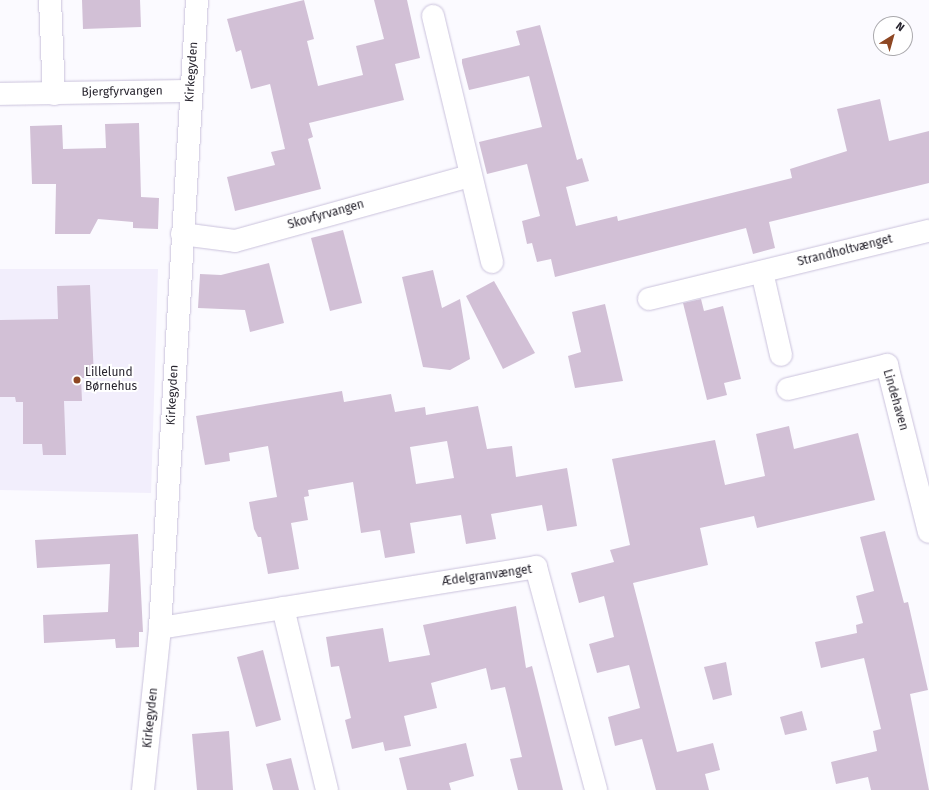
<!DOCTYPE html>
<meta charset="utf-8">
<style>
body{margin:0}
#map{position:relative;width:929px;height:790px;overflow:hidden;background:#fbfaff;font-family:"Fira Sans",sans-serif}
div>[style]{position:absolute}
.built>*{inset:0;background:#f2eefc}
.building>*{inset:0;background:#d2c0d6}
.roads{filter:drop-shadow(0 0 1px #cac2dc) drop-shadow(0 0 1px #cac2dc)}
.street>*{height:22px;margin:-11px;padding:0 11px;transform-origin:11px;border-radius:11px;background:#fff}
.secondary>*{height:22px;margin:-11px;padding:0 11px;transform-origin:11px;border-radius:11px;background:#fff}
.dots>*{width:11px;height:11px;translate:-50% -50%;box-sizing:border-box;border:2px solid #fff;border-radius:50%}
span{translate:-50% -50%;white-space:nowrap;text-align:center;line-height:1.15;-webkit-text-stroke:4px #fff;paint-order:stroke}
.street-label{font-size:12px;color:#28252f}
.poi-label{font-size:12px;color:#28252f}
.left{translate:0 -50%;text-align:left}
.north{position:absolute;left:873px;top:16px;width:40px;height:40px;box-sizing:border-box;background:#fff;border:1px solid #a9a8ac;border-radius:50%;rotate:37deg;font-size:11px;font-weight:700;line-height:16px;text-align:center;color:#28252f}
.north::after{content:'';display:block;margin:auto;width:14px;height:18px;background:#8e4723;clip-path:polygon(50% 0,100% 100%,50% 72%,0 100%)}
</style>
<div id="map">
<div class="built">
<div style="clip-path:polygon(0 269px,158px 269px,151px 493px,0 490px)"></div>
</div>
<div class="building">
<div style="clip-path:polygon(82px 0,140px 0,141px 27px,83px 29px)"></div>
<div style="clip-path:polygon(304px 0,314px 39px,307px 41px,318px 86px,363px 75px,356px 46px,384px 39px,374px 0,407px 0,420px 58px,395px 64px,404px 100px,309px 123px,313px 137px,308px 139px,321px 189px,235px 211px,227px 177px,275px 165px,271px 152px,285px 149px,270px 84px,251px 89px,241px 50px,236px 52px,227px 19px)"></div>
<div style="clip-path:polygon(540px 25px,577px 160px,582px 158px,589px 181px,566px 187px,576px 226px,617px 216px,618px 221px,792px 178px,790px 169px,847px 151px,837px 109px,880px 99px,889px 141px,929px 131px,929px 183px,769px 222px,775px 248px,753px 254px,746px 228px,555px 277px,551px 259px,537px 262px,532px 243px,527px 244px,522px 221px,540px 216px,527px 164px,487px 174px,479px 142px,542px 127px,529px 76px,469px 90px,462px 63px,462px 59px,520px 45px,516px 31px)"></div>
<div style="clip-path:polygon(139px 123px,141px 197px,159px 198px,158px 229px,133px 228px,133px 222px,98px 219px,90px 234px,55px 234px,56px 184px,32px 184px,30px 126px,62px 125px,63px 149px,106px 148px,105px 124px)"></div>
<div style="clip-path:polygon(343px 230px,362px 303px,330px 311px,311px 238px)"></div>
<div style="clip-path:polygon(269px 263px,284px 323px,250px 332px,245px 310px,198px 308px,200px 274px,221px 275px)"></div>
<div style="clip-path:polygon(433px 270px,442px 308px,460px 299px,470px 359px,450px 370px,423px 367px,402px 277px)"></div>
<div style="clip-path:polygon(494px 281px,535px 353px,503px 369px,466px 296px)"></div>
<div style="clip-path:polygon(90px 285px,94px 378px,81px 378px,82px 401px,64px 401px,66px 455px,43px 455px,42px 444px,23px 444px,23px 402px,16px 402px,15px 397px,0 397px,0 320px,58px 319px,57px 286px)"></div>
<div style="clip-path:polygon(701px 299px,704px 311px,723px 306px,741px 379px,724px 383px,727px 395px,707px 400px,683px 303px)"></div>
<div style="clip-path:polygon(605px 304px,623px 381px,575px 388px,568px 356px,581px 352px,572px 312px)"></div>
<div style="clip-path:polygon(evenodd,342px 391px,344px 402px,391px 394px,395px 412px,425px 407px,426px 415px,478px 406px,487px 449px,512px 446px,516px 477px,567px 468px,577px 526px,547px 531px,542px 505px,491px 514px,496px 539px,466px 544px,461px 515px,410px 523px,415px 553px,385px 558px,380px 530px,361px 533px,353px 482px,308px 490px,309px 496px,304px 497px,308px 520px,291px 523px,299px 569px,268px 574px,261px 537px,258px 537px,254px 529px,249px 502px,277px 497px,268px 446px,229px 453px,230px 461px,205px 465px,196px 416px,342px 391px,447px 441px,454px 478px,416px 484px,410px 447px,447px 441px)"></div>
<div style="clip-path:polygon(789px 426px,794px 449px,858px 433px,875px 500px,757px 528px,754px 516px,700px 528px,708px 565px,633px 583px,677px 752px,713px 743px,720px 770px,705px 774px,709px 790px,656px 790px,642px 739px,615px 746px,608px 717px,640px 708px,629px 665px,597px 673px,589px 644px,614px 637px,604px 596px,579px 603px,571px 573px,614px 562px,610px 550px,630px 545px,612px 459px,715px 440px,725px 485px,765px 476px,756px 434px)"></div>
<div style="clip-path:polygon(885px 531px,904px 603px,908px 602px,928px 690px,910px 694px,929px 790px,871px 790px,868px 777px,836px 784px,831px 762px,877px 751px,873px 731px,881px 729px,864px 658px,821px 668px,815px 642px,857px 633px,856px 625px,863px 623px,856px 596px,874px 591px,860px 537px)"></div>
<div style="clip-path:polygon(138px 534px,143px 632px,139px 632px,139px 647px,116px 648px,115px 639px,44px 643px,43px 615px,108px 612px,110px 564px,37px 568px,35px 540px)"></div>
<div style="clip-path:polygon(516px 606px,526px 668px,532px 666px,563px 790px,518px 790px,510px 759px,522px 757px,505px 687px,491px 690px,486px 668px,431px 683px,437px 708px,404px 716px,411px 746px,385px 751px,383px 742px,352px 749px,345px 720px,351px 718px,339px 666px,331px 667px,326px 637px,383px 628px,389px 662px,430px 655px,423px 625px)"></div>
<div style="clip-path:polygon(263px 650px,281px 720px,256px 727px,237px 657px)"></div>
<div style="clip-path:polygon(726px 662px,732px 695px,713px 700px,704px 667px)"></div>
<div style="clip-path:polygon(802px 711px,807px 730px,785px 735px,780px 717px)"></div>
<div style="clip-path:polygon(229px 731px,233px 790px,197px 790px,192px 734px)"></div>
<div style="clip-path:polygon(466px 743px,474px 776px,449px 783px,451px 790px,407px 790px,399px 758px)"></div>
<div style="clip-path:polygon(291px 758px,299px 790px,273px 790px,266px 764px)"></div>
</div>
<div class="roads">
<div class="street">
<div style="left:50px;top:0;width:94px;rotate:87.6deg"></div>
<div style="left:433px;top:16px;width:253px;rotate:76.5deg"></div>
<div style="left:0;top:94px;width:191px;rotate:-0.9deg"></div>
<div style="left:182px;top:234px;width:53px;rotate:7.5deg"></div>
<div style="left:235px;top:241px;width:243px;rotate:-15.5deg"></div>
<div style="left:762px;top:272px;width:85px;rotate:77.1deg"></div>
<div style="left:649px;top:299px;width:288px;rotate:-13.7deg"></div>
<div style="left:788px;top:389px;width:102px;rotate:-13.6deg"></div>
<div style="left:887px;top:365px;width:172px;rotate:75.9deg"></div>
<div style="left:283px;top:608px;width:187px;rotate:76.4deg"></div>
<div style="left:160px;top:628px;width:381px;rotate:-9.2deg"></div>
<div style="left:536px;top:567px;width:231px;rotate:74.9deg"></div>
</div>
<div class="secondary">
<div style="left:143px;top:790px;width:163px;rotate:-84deg"></div>
<div style="left:160px;top:628px;width:629px;rotate:-86.63deg"></div>
</div>
</div>
<div class="dots">
<div style="left:77px;top:380px;background:#8e4723"></div>
</div>
<div class="street-label">
<span style="left:192px;top:72px;rotate:-86deg">Kirkegyden</span>
<span style="left:122px;top:92px;rotate:-1deg">Bjergfyrvangen</span>
<span style="left:326px;top:215px;rotate:-16deg">Skovfyrvangen</span>
<span style="left:845px;top:251px;rotate:-14deg">Strandholtvænget</span>
<span style="left:173px;top:395px;rotate:-87deg">Kirkegyden</span>
<span style="left:895px;top:400px;rotate:74deg">Lindehaven</span>
<span style="left:487px;top:576px;rotate:-8deg">Ædelgranvænget</span>
<span style="left:151px;top:718px;rotate:-84deg">Kirkegyden</span>
</div>
<div class="poi-label">
<span class="left" style="left:85px;top:380px">Lillelund<br>Børnehus</span>
</div>
<div class="north">N</div>
</div>
